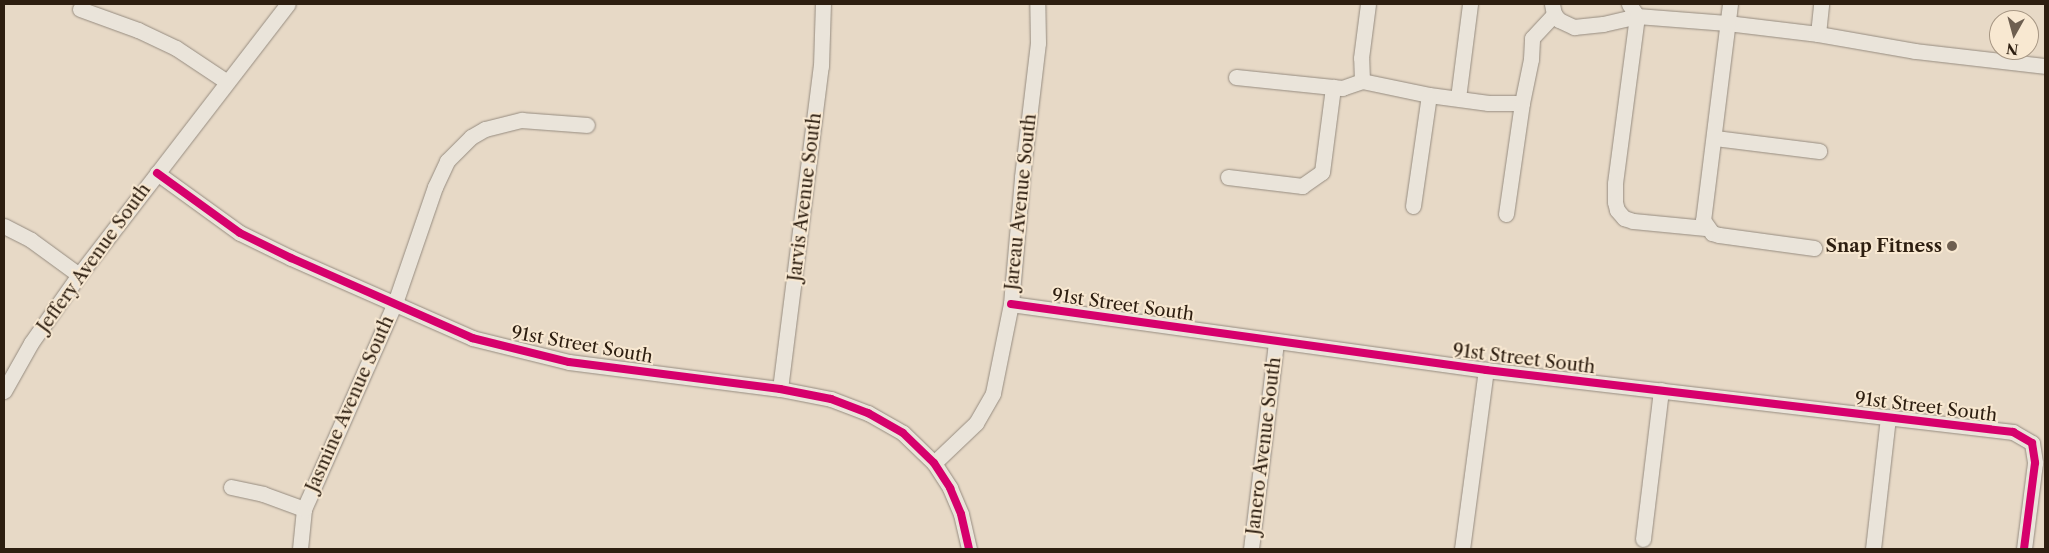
<!DOCTYPE html>
<style>
body{margin:0}
#map{position:relative;width:2049px;height:553px;overflow:hidden;background:#e7d9c6;font-family:"Libre Caslon Text",serif}
div>[style]{position:absolute}
.roads{filter:drop-shadow(0 0 1px #968c80) drop-shadow(0 0 1px #968c80)}
.minor>*{height:15px;margin:-7.5px;padding:0 7.5px;transform-origin:7.5px;border-radius:7.5px;background:#eae4da}
.cycleway>*{height:8px;margin:-4px;padding:0 4px;transform-origin:4px;border-radius:4px;background:#d6006c}
.dots>*{width:14px;height:14px;translate:-50% -50%;box-sizing:border-box;border:2px solid #f8e8d1;border-radius:50%}
span{translate:-50% -50%;white-space:nowrap;text-align:center;line-height:1.15;-webkit-text-stroke:4px #f8e8d1;paint-order:stroke}
.street-label{font-size:18px;color:#2d1e10}
.poi-label{font-size:18px;color:#2d1e10;font-weight:700}
.right{translate:-100% -50%;text-align:right}
.frame{position:absolute;inset:0;border:5px solid #2d1e10;pointer-events:none}
.north{position:absolute;left:1989px;top:10px;width:50px;height:50px;box-sizing:border-box;background:#f8e8d1;border:1px solid #a79784;border-radius:50%;rotate:187deg;font-size:14px;font-weight:700;line-height:20px;text-align:center;color:#2d1e10}
.north::after{content:'';display:block;margin:auto;width:18px;height:22px;background:#6e5f50;clip-path:polygon(50% 0,100% 100%,50% 72%,0 100%)}
</style>
<div id="map">
<div class="roads">
<div class="minor">
<div style="left:1552px;top:4px;width:10px;rotate:79deg"></div>
<div style="left:1554px;top:14px;width:8px;rotate:50deg"></div>
<div style="left:1559px;top:20px;width:17px;rotate:25deg"></div>
<div style="left:1574px;top:27px;width:29px;rotate:-6deg"></div>
<div style="left:1603px;top:24px;width:35px;rotate:-13deg"></div>
<div style="left:1637px;top:16px;width:90px;rotate:4.4deg"></div>
<div style="left:1727px;top:23px;width:92px;rotate:6.9deg"></div>
<div style="left:1818px;top:34px;width:98px;rotate:9.9deg"></div>
<div style="left:1915px;top:51px;width:131px;rotate:6.6deg"></div>
<div style="left:1629px;top:4px;width:14px;rotate:56deg"></div>
<div style="left:1637px;top:16px;width:169px;rotate:97.5deg"></div>
<div style="left:1615px;top:184px;width:18px;rotate:90deg"></div>
<div style="left:1615px;top:202px;width:8px;rotate:76deg"></div>
<div style="left:1617px;top:210px;width:11px;rotate:49deg"></div>
<div style="left:1624px;top:218px;width:9px;rotate:18deg"></div>
<div style="left:1633px;top:221px;width:73px;rotate:5.5deg"></div>
<div style="left:1730px;top:4px;width:218px;rotate:97.1deg"></div>
<div style="left:1703px;top:220px;width:16px;rotate:55deg"></div>
<div style="left:1712px;top:233px;width:7px;rotate:16deg"></div>
<div style="left:1719px;top:235px;width:96px;rotate:7.8deg"></div>
<div style="left:80px;top:9px;width:62px;rotate:19.9deg"></div>
<div style="left:138px;top:30px;width:42px;rotate:25.3deg"></div>
<div style="left:176px;top:48px;width:61px;rotate:33.7deg"></div>
<div style="left:1818px;top:34px;width:30px;rotate:-84deg"></div>
<div style="left:1236px;top:77px;width:107px;rotate:5.9deg"></div>
<div style="left:1342px;top:88px;width:21px;rotate:-19deg"></div>
<div style="left:1362px;top:81px;width:68px;rotate:11.8deg"></div>
<div style="left:1429px;top:95px;width:60px;rotate:7.7deg"></div>
<div style="left:1488px;top:103px;width:34px"></div>
<div style="left:1362px;top:81px;width:23px;rotate:-92deg"></div>
<div style="left:1361px;top:58px;width:54px;rotate:-82.6deg"></div>
<div style="left:1458px;top:98px;width:95px;rotate:-82.7deg"></div>
<div style="left:1715px;top:138px;width:105px;rotate:7.1deg"></div>
<div style="left:157px;top:173px;width:102px;rotate:35.9deg"></div>
<div style="left:240px;top:233px;width:57px;rotate:26.1deg"></div>
<div style="left:291px;top:258px;width:198px;rotate:23.8deg"></div>
<div style="left:472px;top:338px;width:100px;rotate:13.9deg"></div>
<div style="left:569px;top:362px;width:213px;rotate:7.3deg"></div>
<div style="left:780px;top:389px;width:52px;rotate:11.1deg"></div>
<div style="left:831px;top:399px;width:40px;rotate:21deg"></div>
<div style="left:868px;top:413px;width:40px;rotate:29.7deg"></div>
<div style="left:903px;top:433px;width:43px;rotate:44.1deg"></div>
<div style="left:934px;top:463px;width:30px;rotate:57deg"></div>
<div style="left:950px;top:488px;width:28px;rotate:67deg"></div>
<div style="left:961px;top:514px;width:36px;rotate:77deg"></div>
<div style="left:1228px;top:177px;width:75px;rotate:6.9deg"></div>
<div style="left:1302px;top:186px;width:24px;rotate:-35deg"></div>
<div style="left:1322px;top:172px;width:86px;rotate:-82.6deg"></div>
<div style="left:1413px;top:206px;width:112px;rotate:-81.8deg"></div>
<div style="left:1506px;top:214px;width:112px;rotate:-81.8deg"></div>
<div style="left:1522px;top:103px;width:45px;rotate:-78.4deg"></div>
<div style="left:1531px;top:59px;width:21px;rotate:-87deg"></div>
<div style="left:1532px;top:38px;width:33px;rotate:-47deg"></div>
<div style="left:4px;top:226px;width:30px;rotate:27deg"></div>
<div style="left:31px;top:240px;width:59px;rotate:36.1deg"></div>
<div style="left:1011px;top:304px;width:480px;rotate:7.9deg"></div>
<div style="left:1486px;top:370px;width:531px;rotate:6.71deg"></div>
<div style="left:2013px;top:432px;width:22px;rotate:30deg"></div>
<div style="left:2032px;top:443px;width:20px;rotate:81deg"></div>
<div style="left:2035px;top:463px;width:87px;rotate:97.3deg"></div>
<div style="left:780px;top:389px;width:326px;rotate:-82.8deg"></div>
<div style="left:821px;top:66px;width:62px;rotate:-88.2deg"></div>
<div style="left:4px;top:391px;width:55px;rotate:-60.6deg"></div>
<div style="left:31px;top:343px;width:83px;rotate:-54.8deg"></div>
<div style="left:79px;top:275px;width:342px;rotate:-52.4deg"></div>
<div style="left:934px;top:463px;width:58px;rotate:-43.6deg"></div>
<div style="left:976px;top:423px;width:34px;rotate:-60deg"></div>
<div style="left:993px;top:393px;width:91px;rotate:-78.6deg"></div>
<div style="left:1011px;top:304px;width:127px;rotate:-85deg"></div>
<div style="left:1022px;top:177px;width:135px;rotate:-83.2deg"></div>
<div style="left:1038px;top:43px;width:39px;rotate:-91deg"></div>
<div style="left:231px;top:487px;width:33px;rotate:12deg"></div>
<div style="left:263px;top:494px;width:44px;rotate:20.1deg"></div>
<div style="left:1643px;top:539px;width:150px;rotate:-83.1deg"></div>
<div style="left:300px;top:549px;width:40px;rotate:-84.3deg"></div>
<div style="left:304px;top:509px;width:225px;rotate:-66.2deg"></div>
<div style="left:395px;top:303px;width:123px;rotate:-71deg"></div>
<div style="left:435px;top:187px;width:29px;rotate:-65deg"></div>
<div style="left:447px;top:161px;width:34px;rotate:-45deg"></div>
<div style="left:471px;top:137px;width:16px;rotate:-30deg"></div>
<div style="left:485px;top:129px;width:38px;rotate:-14deg"></div>
<div style="left:522px;top:120px;width:65px;rotate:4.4deg"></div>
<div style="left:1251px;top:549px;width:209px;rotate:-83.1deg"></div>
<div style="left:1462px;top:549px;width:181px;rotate:-82.4deg"></div>
<div style="left:1873px;top:549px;width:133px;rotate:-83.5deg"></div>
</div>
</div>
<div class="cycleway">
<div style="left:157px;top:173px;width:102px;rotate:35.9deg"></div>
<div style="left:240px;top:233px;width:57px;rotate:26.1deg"></div>
<div style="left:291px;top:258px;width:198px;rotate:23.8deg"></div>
<div style="left:472px;top:338px;width:100px;rotate:13.9deg"></div>
<div style="left:569px;top:362px;width:213px;rotate:7.3deg"></div>
<div style="left:780px;top:389px;width:52px;rotate:11.1deg"></div>
<div style="left:831px;top:399px;width:40px;rotate:21deg"></div>
<div style="left:868px;top:413px;width:40px;rotate:29.7deg"></div>
<div style="left:903px;top:433px;width:43px;rotate:44.1deg"></div>
<div style="left:934px;top:463px;width:30px;rotate:57deg"></div>
<div style="left:950px;top:488px;width:28px;rotate:67deg"></div>
<div style="left:961px;top:514px;width:36px;rotate:77deg"></div>
<div style="left:1011px;top:304px;width:480px;rotate:7.9deg"></div>
<div style="left:1486px;top:370px;width:531px;rotate:6.71deg"></div>
<div style="left:2013px;top:432px;width:22px;rotate:30deg"></div>
<div style="left:2032px;top:443px;width:20px;rotate:81deg"></div>
<div style="left:2035px;top:463px;width:87px;rotate:97.3deg"></div>
</div>
<div class="dots">
<div style="left:1952px;top:246px;background:#6e5f50"></div>
</div>
<div class="street-label">
<span style="left:805px;top:197px;rotate:-83deg">Jarvis Avenue South</span>
<span style="left:1021px;top:202px;rotate:-84deg">Jareau Avenue South</span>
<span style="left:94px;top:258px;rotate:-54deg">Jeffery Avenue South</span>
<span style="left:1123px;top:305px;rotate:8deg">91st Street South</span>
<span style="left:582px;top:345px;rotate:10deg">91st Street South</span>
<span style="left:1524px;top:359px;rotate:7deg">91st Street South</span>
<span style="left:350px;top:404px;rotate:-66deg">Jasmine Avenue South</span>
<span style="left:1926px;top:407px;rotate:7deg">91st Street South</span>
<span style="left:1264px;top:446px;rotate:-83deg">Janero Avenue South</span>
</div>
<div class="poi-label">
<span class="right" style="left:1942px;top:246px">Snap Fitness</span>
</div>
<div class="frame"></div>
<div class="north">N</div>
</div>
